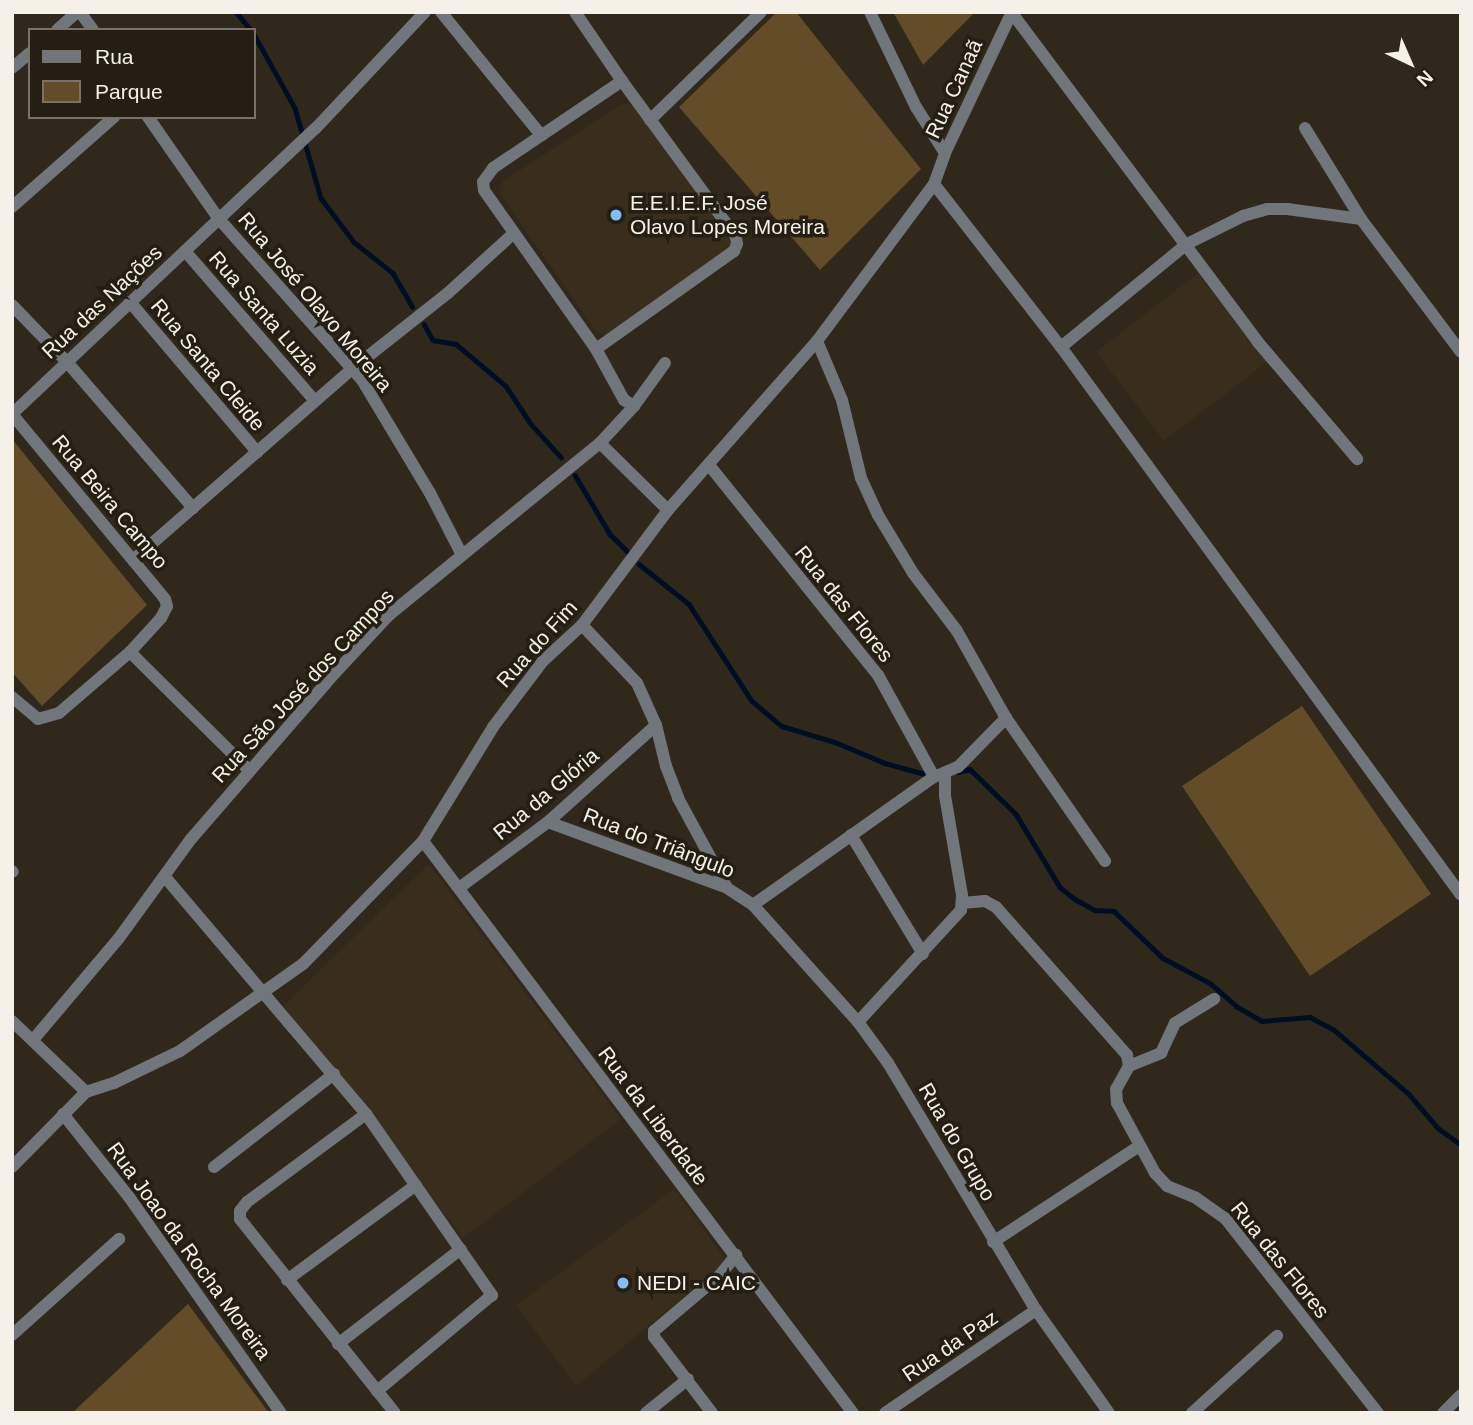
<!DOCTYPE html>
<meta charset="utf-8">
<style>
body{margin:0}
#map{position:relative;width:1473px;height:1425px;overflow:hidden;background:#2f281b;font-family:Helvetica,sans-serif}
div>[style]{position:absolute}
.built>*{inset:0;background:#382e1b}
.green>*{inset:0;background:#624d28}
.stream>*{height:4.5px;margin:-2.25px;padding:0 2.25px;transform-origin:2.25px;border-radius:2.25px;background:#000e25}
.street>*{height:12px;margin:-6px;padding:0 6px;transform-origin:6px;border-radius:6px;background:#70767b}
.dots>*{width:19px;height:19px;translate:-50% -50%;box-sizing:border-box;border:4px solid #251e12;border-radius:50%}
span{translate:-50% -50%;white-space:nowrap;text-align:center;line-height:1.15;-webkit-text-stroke:7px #251e12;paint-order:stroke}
.street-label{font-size:21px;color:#f5f1e9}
.poi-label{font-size:21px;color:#f5f1e9}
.left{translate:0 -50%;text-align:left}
.frame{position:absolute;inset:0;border:14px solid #f5f1e9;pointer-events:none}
.legend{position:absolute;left:28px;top:28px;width:228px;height:91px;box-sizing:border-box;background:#251e12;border:2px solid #787268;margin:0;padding:9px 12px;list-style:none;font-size:21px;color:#f5f1e9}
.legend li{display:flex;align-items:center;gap:14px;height:35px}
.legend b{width:35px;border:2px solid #787268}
.north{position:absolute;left:1375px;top:28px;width:70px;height:70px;-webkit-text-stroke:5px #251e12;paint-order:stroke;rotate:136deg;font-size:19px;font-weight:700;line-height:28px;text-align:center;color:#f5f1e9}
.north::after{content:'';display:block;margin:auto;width:24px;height:32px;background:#f5f1e9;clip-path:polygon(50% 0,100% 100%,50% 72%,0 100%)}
</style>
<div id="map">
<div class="built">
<div style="clip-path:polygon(632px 103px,734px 237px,731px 246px,609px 335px,597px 333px,500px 194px,502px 182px,621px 104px)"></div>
<div style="clip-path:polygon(1198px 273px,1267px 362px,1164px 441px,1096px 352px)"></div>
<div style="clip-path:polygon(429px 864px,621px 1119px,463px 1238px,283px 1006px)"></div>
<div style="clip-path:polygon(674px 1189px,727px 1261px,576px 1386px,516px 1305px)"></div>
</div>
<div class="green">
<div style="clip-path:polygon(777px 12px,796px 12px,921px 169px,820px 270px,679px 107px)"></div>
<div style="clip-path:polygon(893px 12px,975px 12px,923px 65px)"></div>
<div style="clip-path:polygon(12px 439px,147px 605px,42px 706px,12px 672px)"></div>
<div style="clip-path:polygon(1302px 706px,1431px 894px,1310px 976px,1182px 786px)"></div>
<div style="clip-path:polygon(188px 1304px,269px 1413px,72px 1413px)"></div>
</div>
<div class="stream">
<div style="left:236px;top:12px;width:23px;rotate:50deg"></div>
<div style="left:254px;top:34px;width:85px;rotate:61deg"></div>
<div style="left:295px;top:108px;width:94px;rotate:73.9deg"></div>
<div style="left:321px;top:198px;width:55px;rotate:53.1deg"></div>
<div style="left:354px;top:242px;width:50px;rotate:38.5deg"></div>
<div style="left:393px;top:273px;width:39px;rotate:60deg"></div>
<div style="left:424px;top:324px;width:18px;rotate:61deg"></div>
<div style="left:433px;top:340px;width:23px;rotate:10deg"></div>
<div style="left:456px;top:344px;width:65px;rotate:40deg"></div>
<div style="left:506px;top:386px;width:45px;rotate:56.7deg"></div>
<div style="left:531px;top:424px;width:45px;rotate:47.7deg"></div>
<div style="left:575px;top:475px;width:69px;rotate:59.3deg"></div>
<div style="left:610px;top:534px;width:27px;rotate:45deg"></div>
<div style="left:639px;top:564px;width:64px;rotate:38.7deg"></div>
<div style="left:689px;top:604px;width:116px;rotate:57deg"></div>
<div style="left:752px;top:701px;width:39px;rotate:40deg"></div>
<div style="left:782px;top:726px;width:55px;rotate:16.8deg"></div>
<div style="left:835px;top:742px;width:54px;rotate:22.8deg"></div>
<div style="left:885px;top:763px;width:41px;rotate:15.4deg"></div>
<div style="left:958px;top:772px;width:12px;rotate:-14deg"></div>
<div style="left:970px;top:769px;width:64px;rotate:44.4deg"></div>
<div style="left:1016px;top:814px;width:85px;rotate:58.9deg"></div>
<div style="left:1060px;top:887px;width:19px;rotate:39deg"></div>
<div style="left:1075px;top:899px;width:23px;rotate:29deg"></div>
<div style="left:1095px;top:910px;width:19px;rotate:3deg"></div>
<div style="left:1114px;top:911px;width:68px;rotate:43.8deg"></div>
<div style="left:1163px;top:958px;width:53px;rotate:28deg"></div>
<div style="left:1210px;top:983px;width:35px;rotate:41deg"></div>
<div style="left:1236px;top:1006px;width:30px;rotate:30deg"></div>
<div style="left:1262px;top:1021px;width:48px;rotate:-4.8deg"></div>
<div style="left:1310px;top:1017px;width:26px;rotate:28deg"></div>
<div style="left:1333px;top:1029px;width:99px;rotate:40.5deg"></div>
<div style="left:1408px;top:1093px;width:46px;rotate:49.4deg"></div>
<div style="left:1438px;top:1128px;width:29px;rotate:36deg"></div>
</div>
<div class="street">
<div style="left:80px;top:12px;width:22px;rotate:54deg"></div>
<div style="left:441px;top:12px;width:159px;rotate:50.9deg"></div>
<div style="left:575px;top:12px;width:83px;rotate:55.7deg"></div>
<div style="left:622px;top:81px;width:193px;rotate:53.8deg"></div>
<div style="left:736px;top:237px;width:7px;rotate:82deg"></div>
<div style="left:737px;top:244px;width:8px;rotate:113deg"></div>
<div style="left:734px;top:251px;width:169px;rotate:144.6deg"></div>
<div style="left:596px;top:349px;width:194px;rotate:-125.2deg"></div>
<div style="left:484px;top:190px;width:8px;rotate:-97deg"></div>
<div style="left:483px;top:182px;width:17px;rotate:-54deg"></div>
<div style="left:493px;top:168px;width:156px;rotate:-34deg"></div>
<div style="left:870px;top:12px;width:106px;rotate:64.2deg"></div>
<div style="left:916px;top:107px;width:54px;rotate:57.8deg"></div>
<div style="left:1012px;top:13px;width:409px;rotate:53.2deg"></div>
<div style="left:1257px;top:341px;width:155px;rotate:49.7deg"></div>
<div style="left:57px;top:30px;width:27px;rotate:-42deg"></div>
<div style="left:12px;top:68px;width:23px;rotate:-40deg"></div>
<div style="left:148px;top:117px;width:124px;rotate:55.2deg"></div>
<div style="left:219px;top:219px;width:215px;rotate:48.4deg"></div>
<div style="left:362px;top:380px;width:132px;rotate:59deg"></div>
<div style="left:430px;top:493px;width:70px;rotate:62.7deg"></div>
<div style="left:650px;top:120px;width:155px;rotate:-44.2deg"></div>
<div style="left:1305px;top:128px;width:107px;rotate:58.4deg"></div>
<div style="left:1361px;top:219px;width:166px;rotate:53.1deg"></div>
<div style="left:934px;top:184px;width:207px;rotate:52.1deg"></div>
<div style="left:1061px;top:347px;width:678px;rotate:53.87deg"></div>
<div style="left:12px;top:207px;width:136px;rotate:-41.4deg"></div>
<div style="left:185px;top:251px;width:198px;rotate:49.1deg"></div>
<div style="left:130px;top:302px;width:197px;rotate:49.7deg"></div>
<div style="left:12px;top:305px;width:79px;rotate:46deg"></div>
<div style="left:67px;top:362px;width:193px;rotate:49.2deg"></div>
<div style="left:1061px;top:347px;width:163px;rotate:-39.3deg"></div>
<div style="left:1187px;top:244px;width:63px;rotate:-26.6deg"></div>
<div style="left:1243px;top:216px;width:25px;rotate:-16deg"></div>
<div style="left:1267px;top:209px;width:20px"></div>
<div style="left:1287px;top:209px;width:75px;rotate:7.7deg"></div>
<div style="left:596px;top:349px;width:58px;rotate:61.2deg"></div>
<div style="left:624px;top:400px;width:12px;rotate:31deg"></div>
<div style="left:600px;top:443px;width:95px;rotate:44.6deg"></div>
<div style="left:709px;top:465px;width:270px;rotate:51.2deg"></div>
<div style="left:878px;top:675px;width:116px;rotate:61.2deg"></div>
<div style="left:133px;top:560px;width:291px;rotate:-41.1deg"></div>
<div style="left:352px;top:369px;width:122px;rotate:-38.4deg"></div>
<div style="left:448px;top:293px;width:89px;rotate:-42.3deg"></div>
<div style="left:582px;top:625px;width:80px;rotate:46.5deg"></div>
<div style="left:637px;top:683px;width:46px;rotate:65.7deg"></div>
<div style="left:656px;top:725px;width:42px;rotate:76.3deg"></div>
<div style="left:666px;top:766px;width:34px;rotate:69deg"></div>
<div style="left:678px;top:798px;width:102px;rotate:61.4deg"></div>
<div style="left:130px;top:652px;width:168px;rotate:44.8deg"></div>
<div style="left:12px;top:697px;width:34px;rotate:40deg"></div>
<div style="left:38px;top:719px;width:22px;rotate:-16deg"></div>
<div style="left:59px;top:713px;width:94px;rotate:-40.7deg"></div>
<div style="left:130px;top:652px;width:46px;rotate:-47.6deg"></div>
<div style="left:161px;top:618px;width:13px;rotate:-63deg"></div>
<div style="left:167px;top:606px;width:7px;rotate:-106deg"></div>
<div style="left:165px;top:599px;width:240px;rotate:-129.6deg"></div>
<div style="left:12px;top:414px;width:417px;rotate:-43.3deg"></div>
<div style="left:316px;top:128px;width:159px;rotate:-46.8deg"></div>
<div style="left:1006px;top:718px;width:174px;rotate:55.3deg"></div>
<div style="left:548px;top:822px;width:191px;rotate:20.2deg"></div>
<div style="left:727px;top:888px;width:31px;rotate:33deg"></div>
<div style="left:753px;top:905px;width:157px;rotate:48.1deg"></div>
<div style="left:858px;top:1022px;width:51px;rotate:53.8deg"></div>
<div style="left:888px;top:1063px;width:288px;rotate:59.1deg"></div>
<div style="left:1036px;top:1310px;width:126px;rotate:54.7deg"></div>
<div style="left:851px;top:835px;width:139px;rotate:58.8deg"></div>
<div style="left:423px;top:841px;width:716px;rotate:53.07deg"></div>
<div style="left:12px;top:871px;width:1px;rotate:45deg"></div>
<div style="left:165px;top:877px;width:311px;rotate:49.7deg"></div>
<div style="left:366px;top:1114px;width:148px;rotate:143.5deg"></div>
<div style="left:247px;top:1202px;width:11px;rotate:128deg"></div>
<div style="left:240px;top:1211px;width:8px;rotate:90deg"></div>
<div style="left:240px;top:1219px;width:248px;rotate:51.4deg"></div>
<div style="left:459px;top:888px;width:111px;rotate:-36.6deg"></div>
<div style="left:548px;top:822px;width:145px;rotate:-41.9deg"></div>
<div style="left:962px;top:903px;width:23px;rotate:-5deg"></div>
<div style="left:985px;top:901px;width:13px;rotate:29deg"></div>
<div style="left:996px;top:907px;width:198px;rotate:48.5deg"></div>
<div style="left:1127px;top:1055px;width:11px;rotate:80deg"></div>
<div style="left:1129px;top:1066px;width:26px;rotate:119deg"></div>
<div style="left:1116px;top:1089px;width:14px;rotate:86deg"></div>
<div style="left:1117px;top:1103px;width:80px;rotate:61.5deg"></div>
<div style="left:1155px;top:1173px;width:18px;rotate:47deg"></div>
<div style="left:1167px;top:1186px;width:31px;rotate:22deg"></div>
<div style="left:1196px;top:1198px;width:35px;rotate:35deg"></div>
<div style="left:1225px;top:1218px;width:248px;rotate:51.9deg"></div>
<div style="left:753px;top:905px;width:222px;rotate:-35.3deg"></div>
<div style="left:934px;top:777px;width:26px;rotate:-23deg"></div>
<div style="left:958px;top:767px;width:69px;rotate:-45.6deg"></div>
<div style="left:1006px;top:718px;width:100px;rotate:-119.4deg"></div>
<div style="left:957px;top:631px;width:73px;rotate:-127.2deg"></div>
<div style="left:913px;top:573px;width:68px;rotate:-121.1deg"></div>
<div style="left:878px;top:515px;width:41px;rotate:-114.7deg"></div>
<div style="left:861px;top:478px;width:80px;rotate:-103.7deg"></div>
<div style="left:842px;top:400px;width:64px;rotate:-113deg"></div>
<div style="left:12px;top:1021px;width:103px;rotate:43.8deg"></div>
<div style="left:858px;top:1022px;width:152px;rotate:-47.4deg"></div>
<div style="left:961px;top:910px;width:15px;rotate:-86deg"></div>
<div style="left:962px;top:895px;width:100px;rotate:-99.7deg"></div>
<div style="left:945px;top:796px;width:23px;rotate:-90deg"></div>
<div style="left:33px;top:1040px;width:133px;rotate:-49.9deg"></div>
<div style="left:119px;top:938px;width:122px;rotate:-54deg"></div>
<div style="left:191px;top:839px;width:220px;rotate:-49.1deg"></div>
<div style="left:335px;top:673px;width:79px;rotate:-47deg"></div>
<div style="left:389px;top:615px;width:272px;rotate:-39.2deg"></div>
<div style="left:600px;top:443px;width:50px;rotate:-47.4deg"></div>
<div style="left:634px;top:406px;width:53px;rotate:-54.2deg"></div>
<div style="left:1129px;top:1066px;width:35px;rotate:-22deg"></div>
<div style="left:1161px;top:1053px;width:33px;rotate:-65deg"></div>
<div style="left:1175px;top:1023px;width:46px;rotate:-31.6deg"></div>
<div style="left:63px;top:1114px;width:106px;rotate:51.5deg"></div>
<div style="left:129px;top:1197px;width:264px;rotate:54.9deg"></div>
<div style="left:366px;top:1114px;width:221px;rotate:55.2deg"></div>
<div style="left:492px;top:1295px;width:150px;rotate:140.1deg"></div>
<div style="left:12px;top:1167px;width:105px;rotate:-45.4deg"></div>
<div style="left:86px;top:1092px;width:29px;rotate:-18deg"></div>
<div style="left:114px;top:1083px;width:73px;rotate:-25.9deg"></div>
<div style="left:180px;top:1051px;width:151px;rotate:-35.3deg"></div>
<div style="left:303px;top:964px;width:172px;rotate:-45.7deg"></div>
<div style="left:423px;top:841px;width:134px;rotate:-58.4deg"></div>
<div style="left:493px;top:727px;width:83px;rotate:-52.9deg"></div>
<div style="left:543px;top:661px;width:53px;rotate:-42.7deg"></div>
<div style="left:582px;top:625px;width:144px;rotate:-53.2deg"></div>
<div style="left:668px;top:510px;width:225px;rotate:-48.6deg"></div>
<div style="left:817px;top:341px;width:196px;rotate:-53.3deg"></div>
<div style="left:934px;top:184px;width:33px;rotate:-70deg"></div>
<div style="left:945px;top:153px;width:156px;rotate:-64.6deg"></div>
<div style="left:214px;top:1167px;width:152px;rotate:-37.8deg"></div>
<div style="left:993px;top:1242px;width:175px;rotate:-33.3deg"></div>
<div style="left:287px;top:1280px;width:160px;rotate:-36.4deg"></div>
<div style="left:12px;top:1335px;width:144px;rotate:-41.9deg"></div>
<div style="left:338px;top:1344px;width:155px;rotate:-37.7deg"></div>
<div style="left:646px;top:1413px;width:54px;rotate:-39deg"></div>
<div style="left:712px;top:1413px;width:96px;rotate:-127.3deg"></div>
<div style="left:654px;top:1337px;width:6px;rotate:-90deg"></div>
<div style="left:654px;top:1331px;width:87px;rotate:-40.3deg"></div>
<div style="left:720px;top:1275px;width:26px;rotate:-51deg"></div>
<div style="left:885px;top:1413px;width:183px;rotate:-34.3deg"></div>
<div style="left:1192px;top:1413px;width:115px;rotate:-42.2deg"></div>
<div style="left:1443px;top:1413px;width:25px;rotate:-45deg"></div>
</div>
<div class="dots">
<div style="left:616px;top:215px;background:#80bdfa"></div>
<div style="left:623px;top:1283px;background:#80bdfa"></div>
</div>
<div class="street-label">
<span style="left:954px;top:89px;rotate:-65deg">Rua Canaã</span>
<span style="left:102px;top:302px;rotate:-43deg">Rua das Nações</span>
<span style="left:315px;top:302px;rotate:50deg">Rua José Olavo Moreira</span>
<span style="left:264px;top:313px;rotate:49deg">Rua Santa Luzia</span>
<span style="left:208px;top:365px;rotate:50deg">Rua Santa Cleide</span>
<span style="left:110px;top:502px;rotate:50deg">Rua Beira Campo</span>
<span style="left:844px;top:604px;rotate:51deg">Rua das Flores</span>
<span style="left:537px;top:644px;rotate:-48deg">Rua do Fim</span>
<span style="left:303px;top:686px;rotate:-47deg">Rua São José dos Campos</span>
<span style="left:546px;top:794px;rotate:-40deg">Rua da Glória</span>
<span style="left:659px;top:843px;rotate:21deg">Rua do Triângulo</span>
<span style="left:653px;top:1116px;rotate:53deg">Rua da Liberdade</span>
<span style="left:957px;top:1142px;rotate:60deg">Rua do Grupo</span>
<span style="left:189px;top:1251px;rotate:54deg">Rua Joao da Rocha Moreira</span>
<span style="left:1280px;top:1260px;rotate:51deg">Rua das Flores</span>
<span style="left:950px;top:1346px;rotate:-34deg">Rua da Paz</span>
</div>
<div class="poi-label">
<span class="left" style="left:630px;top:215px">E.E.I.E.F. José<br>Olavo Lopes Moreira</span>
<span class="left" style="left:637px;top:1283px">NEDI - CAIC</span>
</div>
<div class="frame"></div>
<ul class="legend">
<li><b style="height:9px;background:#70767b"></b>Rua</li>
<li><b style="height:19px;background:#624d28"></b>Parque</li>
</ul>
<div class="north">N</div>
</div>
